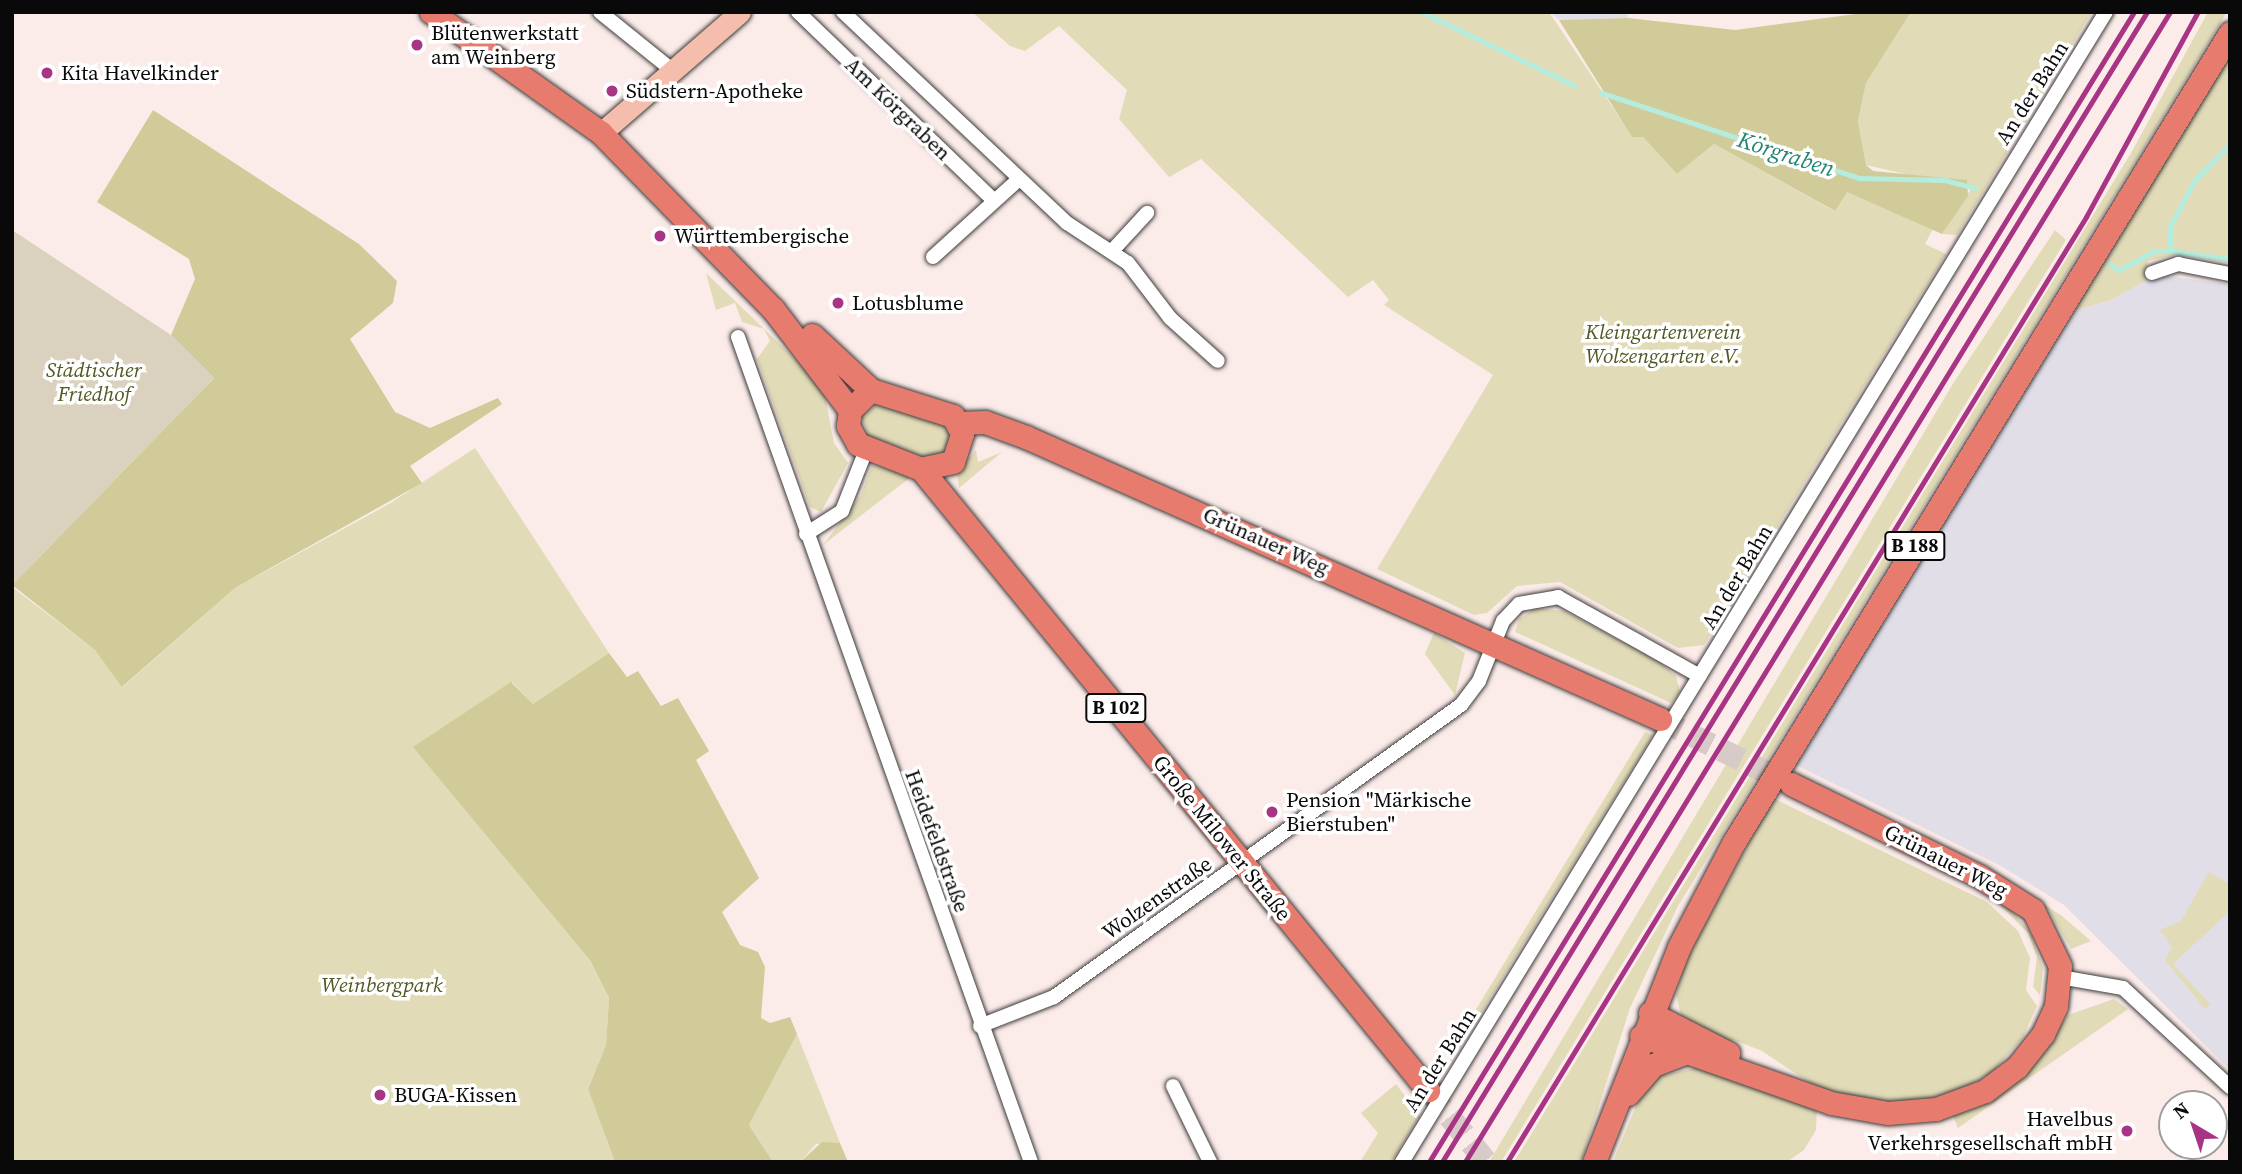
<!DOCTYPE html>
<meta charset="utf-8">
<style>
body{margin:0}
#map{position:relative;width:2242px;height:1174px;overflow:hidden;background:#fcece9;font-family:"Source Serif 4",serif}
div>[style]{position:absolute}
.industrial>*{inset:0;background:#e1dee8}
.green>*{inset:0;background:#e2dbb7}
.forest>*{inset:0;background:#d0cb99}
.cemetery>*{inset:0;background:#dad1be}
.stream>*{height:4.5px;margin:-2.25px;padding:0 2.25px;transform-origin:2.25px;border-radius:2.25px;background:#b4edde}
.primary-tunnel>*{height:23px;margin-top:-11.5px;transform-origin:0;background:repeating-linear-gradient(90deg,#d8cac7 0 23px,transparent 0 34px)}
.roads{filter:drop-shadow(0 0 2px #3c3c3c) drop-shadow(0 0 2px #3c3c3c)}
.street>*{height:14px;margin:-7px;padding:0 7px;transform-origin:7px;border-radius:7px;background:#fff}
.secondary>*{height:21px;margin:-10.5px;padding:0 10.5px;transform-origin:10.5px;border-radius:10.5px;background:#f5bdab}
.primary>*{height:23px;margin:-11.5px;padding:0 11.5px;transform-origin:11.5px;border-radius:11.5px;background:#e77b6e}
.rail>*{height:4.5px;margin:-2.25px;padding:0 2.25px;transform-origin:2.25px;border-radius:2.25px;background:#a73484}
.dots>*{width:19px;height:19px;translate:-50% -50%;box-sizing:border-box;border:4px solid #fff;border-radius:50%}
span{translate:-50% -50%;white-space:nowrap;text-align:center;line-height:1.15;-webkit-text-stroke:7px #fff;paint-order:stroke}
.shield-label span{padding:2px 5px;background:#fff;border:2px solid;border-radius:5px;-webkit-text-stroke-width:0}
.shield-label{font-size:19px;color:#090909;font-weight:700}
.poi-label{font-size:21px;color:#090909}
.left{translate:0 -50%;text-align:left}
.right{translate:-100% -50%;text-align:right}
.street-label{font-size:21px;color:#090909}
.park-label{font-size:21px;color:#505823;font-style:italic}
.water-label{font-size:23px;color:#238470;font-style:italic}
.frame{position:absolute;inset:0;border:14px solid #090909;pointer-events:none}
.north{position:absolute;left:2158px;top:1090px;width:70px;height:70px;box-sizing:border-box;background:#fff;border:2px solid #9d9d9d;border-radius:50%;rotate:321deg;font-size:19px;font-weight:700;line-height:28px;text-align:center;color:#090909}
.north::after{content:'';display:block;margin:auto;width:24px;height:32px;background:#a73484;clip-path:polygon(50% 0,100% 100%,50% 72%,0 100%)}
</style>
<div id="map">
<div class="industrial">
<div style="clip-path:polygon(1549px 12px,1627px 12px,1628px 18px,1559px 20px)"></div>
<div style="clip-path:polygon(2155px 275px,2230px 284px,2230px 1070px,2064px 905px,1999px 865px,1794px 764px,2070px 312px,2111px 300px)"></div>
</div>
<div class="green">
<div style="clip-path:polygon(972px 12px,1549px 12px,1632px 136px,1643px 137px,1677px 174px,1714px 144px,1834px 211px,1846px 191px,1933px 229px,1925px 244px,1946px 254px,1704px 645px,1678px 648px,1560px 582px,1517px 586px,1487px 613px,1474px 615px,1377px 569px,1493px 375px,1384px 305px,1389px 300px,1373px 280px,1348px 297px,1201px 159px,1169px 177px,1119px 119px,1127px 90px,1059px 26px,1025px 51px,1010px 46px)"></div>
<div style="clip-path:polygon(1911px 12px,2092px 12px,1957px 235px,1942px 234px,1971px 189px,1866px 165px,1858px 121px,1866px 83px)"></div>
<div style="clip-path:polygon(2208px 12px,2227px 12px,1678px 906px,1630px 1008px,1581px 1162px,1514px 1162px,2131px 153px)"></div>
<div style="clip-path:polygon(2230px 52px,2230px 263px,2175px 255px,2148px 261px,2147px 280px,2111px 300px,2070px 312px)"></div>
<div style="clip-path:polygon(2055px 230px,2066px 240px,1501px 1162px,1489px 1162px,1954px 382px)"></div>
<div style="clip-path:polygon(706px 273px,813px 376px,824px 391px,834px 443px,848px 463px,821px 512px,810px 507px,757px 359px,770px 341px,764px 329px,742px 322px,735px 303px,716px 310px)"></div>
<div style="clip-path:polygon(882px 402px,938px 421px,949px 433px,948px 449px,929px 459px,869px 438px,861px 416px)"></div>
<div style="clip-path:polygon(475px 448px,609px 653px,533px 704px,512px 682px,590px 960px,609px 998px,606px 1045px,588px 1089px,615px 1162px,12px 1162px,12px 587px,95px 650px,123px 687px,235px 588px,389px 504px)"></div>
<div style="clip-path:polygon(976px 450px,978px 462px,1002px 452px,959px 488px,957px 471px)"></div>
<div style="clip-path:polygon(872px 465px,912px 476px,823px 545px,861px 495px)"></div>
<div style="clip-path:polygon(1536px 608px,1564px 611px,1658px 661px,1676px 676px,1680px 692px,1671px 703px,1515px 632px,1519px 619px)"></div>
<div style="clip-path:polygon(1434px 633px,1465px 653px,1455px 695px,1425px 654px)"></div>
<div style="clip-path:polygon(1645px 732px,1653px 735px,1454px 1056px,1442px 1045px,1467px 1024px)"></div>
<div style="clip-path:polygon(1773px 798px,1987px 902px,2018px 931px,2030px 958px,2026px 990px,2037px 1006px,2022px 1039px,1990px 1074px,1951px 1095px,1909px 1104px,1857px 1100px,1811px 1084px,1762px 1051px,1734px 1040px,1725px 1044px,1681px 1015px,1676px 995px,1686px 960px)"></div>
<div style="clip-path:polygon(2209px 872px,2230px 884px,2230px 911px,2173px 964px,2210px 1004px,2205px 1009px,2165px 960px,2172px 947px,2160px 930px,2181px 921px)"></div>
<div style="clip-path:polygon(2000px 876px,2062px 916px,2091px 941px,2071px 949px,2049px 911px)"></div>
<div style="clip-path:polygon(1990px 895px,2006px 904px,2030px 932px,2043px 968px,2040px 995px,2033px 987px,2037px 957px,2028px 933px)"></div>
<div style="clip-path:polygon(2114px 999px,2128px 1009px,1958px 1128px,1952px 1114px,2030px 1067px,2068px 1015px)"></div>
<div style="clip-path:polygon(797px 1034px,840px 1143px,816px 1144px,800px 1162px,773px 1162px,749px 1125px)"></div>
<div style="clip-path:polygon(1699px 1067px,1817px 1110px,1816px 1130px,1804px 1150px,1787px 1162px,1613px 1162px,1640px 1096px,1658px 1076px)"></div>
<div style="clip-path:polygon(1396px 1084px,1420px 1116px,1391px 1162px,1360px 1162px,1378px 1133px,1361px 1113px)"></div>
</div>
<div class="forest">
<div style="clip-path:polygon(1871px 12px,1911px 12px,1866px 83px,1858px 121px,1866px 165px,1873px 171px,1967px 180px,1968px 196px,1942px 234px,1847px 192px,1835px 211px,1714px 144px,1677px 174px,1643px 137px,1632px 137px,1559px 20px,1628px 18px,1735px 30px)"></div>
<div style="clip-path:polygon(153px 110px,359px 244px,397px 281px,393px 303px,350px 339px,395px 412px,430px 428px,498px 398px,502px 404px,410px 466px,422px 483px,235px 588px,122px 687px,95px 650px,12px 585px,214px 378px,171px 335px,195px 279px,189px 259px,97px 202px)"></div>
<div style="clip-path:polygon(609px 653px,627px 677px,638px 671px,661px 706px,678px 698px,709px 751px,696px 760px,759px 878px,722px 912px,740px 945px,758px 952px,765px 967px,761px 1018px,770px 1023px,790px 1017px,797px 1034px,749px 1125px,773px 1162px,615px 1162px,588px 1089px,606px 1045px,609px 998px,590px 960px,413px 747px,511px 682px,533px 704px)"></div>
<div style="clip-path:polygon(822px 1142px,840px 1143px,848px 1162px,800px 1162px)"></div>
</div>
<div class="cemetery">
<div style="clip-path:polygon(12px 230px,171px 335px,214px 378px,12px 585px)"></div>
</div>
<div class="stream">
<div style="left:1422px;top:12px;width:169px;rotate:25.7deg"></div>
<div style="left:1602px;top:93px;width:271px;rotate:18.3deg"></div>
<div style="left:1859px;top:178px;width:86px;rotate:1.3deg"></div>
<div style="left:1945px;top:180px;width:31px;rotate:15deg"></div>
<div style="left:2170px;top:251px;width:61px;rotate:7.6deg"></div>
<div style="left:2110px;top:264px;width:11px;rotate:34deg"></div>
<div style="left:2119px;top:270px;width:40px;rotate:-28deg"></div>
<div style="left:2154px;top:251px;width:16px"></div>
<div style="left:2170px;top:251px;width:24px;rotate:-90deg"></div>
<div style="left:2170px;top:227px;width:52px;rotate:-62.4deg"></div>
<div style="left:2194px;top:181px;width:52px;rotate:-45.8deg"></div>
</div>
<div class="primary-tunnel">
<div style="left:1660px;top:719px;width:146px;rotate:26.4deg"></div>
<div style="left:1428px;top:1090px;width:93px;rotate:50.7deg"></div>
</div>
<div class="roads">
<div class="street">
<div style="left:600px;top:12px;width:94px;rotate:38.9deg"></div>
<div style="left:798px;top:12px;width:268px;rotate:43.9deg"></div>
<div style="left:843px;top:12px;width:308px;rotate:43.3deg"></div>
<div style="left:1067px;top:223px;width:73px;rotate:33.3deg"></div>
<div style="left:1128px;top:263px;width:69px;rotate:52.6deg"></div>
<div style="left:1170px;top:318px;width:64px;rotate:41.9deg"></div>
<div style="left:1112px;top:251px;width:52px;rotate:-47.4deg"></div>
<div style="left:933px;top:257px;width:115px;rotate:-42.2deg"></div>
<div style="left:2152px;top:273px;width:28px;rotate:-19deg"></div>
<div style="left:2178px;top:264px;width:53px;rotate:10.9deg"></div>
<div style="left:738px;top:337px;width:875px;rotate:70.45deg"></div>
<div style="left:806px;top:534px;width:43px;rotate:-32.6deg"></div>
<div style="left:842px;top:511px;width:66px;rotate:-68.5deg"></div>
<div style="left:2060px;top:977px;width:64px;rotate:9.9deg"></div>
<div style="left:2123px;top:988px;width:146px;rotate:42.8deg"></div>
<div style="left:980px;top:1026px;width:79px;rotate:-21.4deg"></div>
<div style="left:1054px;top:997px;width:501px;rotate:-35.66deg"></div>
<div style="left:1461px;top:705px;width:30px;rotate:-53deg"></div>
<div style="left:1479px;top:681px;width:65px;rotate:-68.2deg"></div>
<div style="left:1503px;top:621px;width:23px;rotate:-47deg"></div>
<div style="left:1519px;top:604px;width:40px;rotate:-10deg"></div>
<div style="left:1558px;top:597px;width:162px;rotate:29.1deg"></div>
<div style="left:1173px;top:1086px;width:85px;rotate:64deg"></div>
<div style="left:1402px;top:1162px;width:1348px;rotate:-58.53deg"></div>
</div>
<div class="secondary">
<div style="left:601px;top:133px;width:184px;rotate:-41deg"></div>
</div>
<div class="primary">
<div style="left:431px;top:12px;width:209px;rotate:35.4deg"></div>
<div style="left:601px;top:133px;width:246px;rotate:45.7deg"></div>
<div style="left:773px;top:309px;width:127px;rotate:52.7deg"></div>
<div style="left:812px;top:335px;width:81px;rotate:43deg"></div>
<div style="left:871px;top:390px;width:86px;rotate:17.6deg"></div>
<div style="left:953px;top:416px;width:20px;rotate:63deg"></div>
<div style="left:962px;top:434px;width:29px;rotate:108deg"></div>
<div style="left:953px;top:462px;width:33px;rotate:168deg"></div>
<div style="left:921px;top:469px;width:68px;rotate:-158.4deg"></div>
<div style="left:858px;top:444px;width:21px;rotate:-119deg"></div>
<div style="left:848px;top:426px;width:16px;rotate:-83deg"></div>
<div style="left:850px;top:410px;width:29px;rotate:-44deg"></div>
<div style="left:958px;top:423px;width:27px;rotate:-2deg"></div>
<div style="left:985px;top:422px;width:44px;rotate:20.1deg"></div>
<div style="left:1026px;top:437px;width:694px;rotate:23.98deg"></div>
<div style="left:921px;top:469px;width:802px;rotate:50.77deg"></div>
<div style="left:1650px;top:1013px;width:88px;rotate:27.1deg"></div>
<div style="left:1641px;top:1036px;width:201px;rotate:19.4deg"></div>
<div style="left:1831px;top:1103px;width:58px;rotate:10deg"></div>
<div style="left:1888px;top:1113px;width:48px;rotate:-4.8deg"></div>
<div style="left:1936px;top:1109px;width:52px;rotate:-20.2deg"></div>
<div style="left:1985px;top:1091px;width:40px;rotate:-37deg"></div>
<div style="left:2017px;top:1067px;width:42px;rotate:-51.8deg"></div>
<div style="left:2043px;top:1034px;width:31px;rotate:-65deg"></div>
<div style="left:2056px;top:1006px;width:40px;rotate:-84.3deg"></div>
<div style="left:2060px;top:966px;width:62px;rotate:-115.7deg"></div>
<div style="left:2033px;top:910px;width:64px;rotate:-147.8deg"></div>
<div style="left:1979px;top:876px;width:209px;rotate:-153.9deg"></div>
<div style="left:1628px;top:1094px;width:38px;rotate:-49deg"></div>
<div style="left:1653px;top:1065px;width:33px;rotate:-21deg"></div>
<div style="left:1594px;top:1162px;width:231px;rotate:-68.4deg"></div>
<div style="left:1679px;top:947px;width:119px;rotate:-62.4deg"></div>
<div style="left:1734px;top:842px;width:949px;rotate:-58.49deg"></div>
</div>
</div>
<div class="rail">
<div style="left:1429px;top:1162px;width:1349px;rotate:-58.49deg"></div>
<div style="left:1442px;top:1162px;width:1349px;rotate:-58.49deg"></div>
<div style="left:1465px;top:1162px;width:1349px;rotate:-58.49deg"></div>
<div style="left:1507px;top:1162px;width:1108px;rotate:-58.5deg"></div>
<div style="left:2086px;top:217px;width:234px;rotate:-61.4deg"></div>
</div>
<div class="dots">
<div style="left:417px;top:45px;background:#a73484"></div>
<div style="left:47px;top:73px;background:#a73484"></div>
<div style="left:612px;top:91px;background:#a73484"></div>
<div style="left:660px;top:236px;background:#a73484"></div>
<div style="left:838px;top:303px;background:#a73484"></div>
<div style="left:1272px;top:812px;background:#a73484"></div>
<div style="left:380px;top:1095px;background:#a73484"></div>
<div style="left:2127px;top:1131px;background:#a73484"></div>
</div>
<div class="shield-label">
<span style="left:1915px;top:546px">B 188</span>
<span style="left:1116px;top:708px">B 102</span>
</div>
<div class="poi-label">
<span class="left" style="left:431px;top:45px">Blütenwerkstatt<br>am Weinberg</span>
<span class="left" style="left:61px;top:73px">Kita Havelkinder</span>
<span class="left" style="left:626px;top:91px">Südstern-Apotheke</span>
<span class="left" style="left:674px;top:236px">Württembergische</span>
<span class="left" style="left:852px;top:303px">Lotusblume</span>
<span class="left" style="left:1286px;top:812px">Pension "Märkische<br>Bierstuben"</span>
<span class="left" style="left:394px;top:1095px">BUGA-Kissen</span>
<span class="right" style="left:2113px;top:1131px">Havelbus<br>Verkehrsgesellschaft mbH</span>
</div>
<div class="street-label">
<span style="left:2032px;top:93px;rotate:-58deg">An der Bahn</span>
<span style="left:898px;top:109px;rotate:44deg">Am Körgraben</span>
<span style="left:1266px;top:541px;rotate:24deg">Grünauer Weg</span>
<span style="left:1737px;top:577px;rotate:-59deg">An der Bahn</span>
<span style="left:1222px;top:838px;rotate:51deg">Große Milower Straße</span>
<span style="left:937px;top:841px;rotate:70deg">Heidefeldstraße</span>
<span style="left:1946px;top:861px;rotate:27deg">Grünauer Weg</span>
<span style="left:1157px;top:898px;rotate:-35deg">Wolzenstraße</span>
<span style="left:1440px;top:1060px;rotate:-58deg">An der Bahn</span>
</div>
<div class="park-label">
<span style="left:1663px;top:344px">Kleingartenverein<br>Wolzengarten e.V.</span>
<span style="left:94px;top:382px">Städtischer<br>Friedhof</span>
<span style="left:382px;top:985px">Weinbergpark</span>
</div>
<div class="water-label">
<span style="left:1786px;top:154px;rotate:18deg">Körgraben</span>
</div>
<div class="frame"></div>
<div class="north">N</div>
</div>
